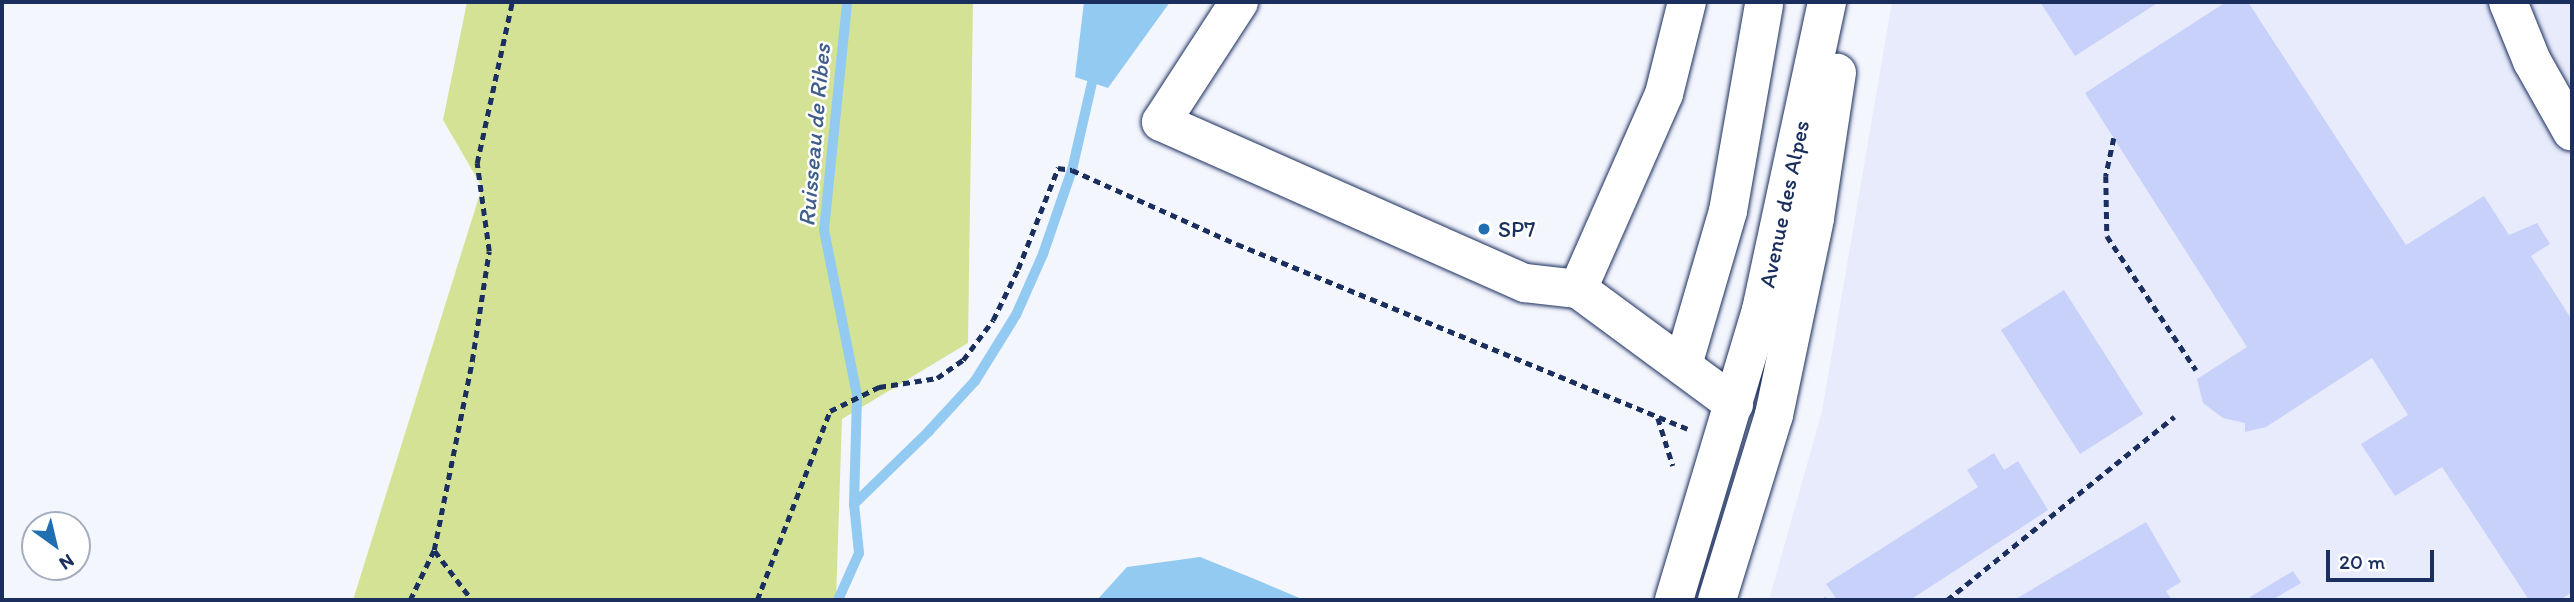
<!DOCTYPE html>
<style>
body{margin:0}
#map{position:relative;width:2574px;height:602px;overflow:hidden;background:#f4f6fe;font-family:Itim,sans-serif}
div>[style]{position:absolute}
.built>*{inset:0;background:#e7ebfc}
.green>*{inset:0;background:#d4e295}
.water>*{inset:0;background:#93caf2}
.stream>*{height:10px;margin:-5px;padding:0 5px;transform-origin:5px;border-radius:5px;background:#93caf2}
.building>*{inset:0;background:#c8d1f9}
.path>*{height:4.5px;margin-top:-2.25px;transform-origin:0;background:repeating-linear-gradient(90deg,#1b2f5e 0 7px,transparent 0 12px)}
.roads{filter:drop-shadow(0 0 2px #1b2f5e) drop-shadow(0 0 2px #1b2f5e)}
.minor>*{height:38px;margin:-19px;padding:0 19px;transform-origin:19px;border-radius:19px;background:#fff}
.major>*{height:38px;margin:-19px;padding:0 19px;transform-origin:19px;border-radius:19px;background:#fff}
.dots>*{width:19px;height:19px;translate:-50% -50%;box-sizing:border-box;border:4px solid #fff;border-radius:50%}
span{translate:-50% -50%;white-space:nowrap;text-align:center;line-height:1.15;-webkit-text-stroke:5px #fff;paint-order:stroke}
.street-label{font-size:23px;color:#1b2f5e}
.poi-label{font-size:23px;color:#1b2f5e}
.left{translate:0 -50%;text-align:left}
.water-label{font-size:24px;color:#3f5e8a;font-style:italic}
.frame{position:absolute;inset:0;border:4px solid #1b2f5e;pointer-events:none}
.north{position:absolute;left:21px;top:511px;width:70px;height:70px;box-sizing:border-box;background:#fff;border:2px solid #a4acbf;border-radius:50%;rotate:146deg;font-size:19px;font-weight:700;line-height:28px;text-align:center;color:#1b2f5e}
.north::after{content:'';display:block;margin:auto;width:24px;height:32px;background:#1f6fb2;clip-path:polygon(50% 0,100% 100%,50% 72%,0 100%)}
.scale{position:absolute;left:2326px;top:550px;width:108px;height:32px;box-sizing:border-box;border:4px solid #1b2f5e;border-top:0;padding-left:9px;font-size:21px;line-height:24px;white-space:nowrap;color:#1b2f5e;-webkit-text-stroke:5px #fff;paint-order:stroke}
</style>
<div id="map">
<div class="built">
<div style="clip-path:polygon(1892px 2px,2572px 2px,2572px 600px,1769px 600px,1822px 411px)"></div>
</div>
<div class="green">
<div style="clip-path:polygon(467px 2px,973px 2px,968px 343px,842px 419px,836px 600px,353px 600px,482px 187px,443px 120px)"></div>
</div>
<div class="water">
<div style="clip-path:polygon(1084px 2px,1170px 2px,1108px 88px,1075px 77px)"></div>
<div style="clip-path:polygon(1200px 557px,1257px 580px,1304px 600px,1097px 600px,1127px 567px)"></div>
</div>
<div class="stream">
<div style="left:854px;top:504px;width:105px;rotate:-44.2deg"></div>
<div style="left:929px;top:431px;width:68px;rotate:-47.4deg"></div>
<div style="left:975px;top:381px;width:78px;rotate:-58.2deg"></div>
<div style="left:1016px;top:315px;width:67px;rotate:-66.1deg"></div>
<div style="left:1043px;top:254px;width:89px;rotate:-71deg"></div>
<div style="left:1072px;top:170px;width:89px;rotate:-77.1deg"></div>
<div style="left:838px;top:600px;width:51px;rotate:-65.9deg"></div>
<div style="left:859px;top:553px;width:49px;rotate:-95.8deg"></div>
<div style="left:854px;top:504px;width:109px;rotate:-88.4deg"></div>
<div style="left:857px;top:395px;width:168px;rotate:-101.3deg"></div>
<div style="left:824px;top:230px;width:229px;rotate:-84.2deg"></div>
</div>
<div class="building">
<div style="clip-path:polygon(2040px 2px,2159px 2px,2075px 56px)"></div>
<div style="clip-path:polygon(2226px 2px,2248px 2px,2406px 245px,2484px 196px,2509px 235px,2537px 223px,2550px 244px,2531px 256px,2572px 320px,2572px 592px,2560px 600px,2529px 600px,2442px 467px,2395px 496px,2361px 444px,2408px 415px,2372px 358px,2266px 427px,2245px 432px,2245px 423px,2223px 418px,2203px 403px,2197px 379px,2247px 347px,2085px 93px)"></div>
<div style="clip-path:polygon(2064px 290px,2143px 414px,2080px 454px,2001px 330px)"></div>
<div style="clip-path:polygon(1994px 453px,2004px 470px,2018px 461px,2048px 510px,1910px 600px,1837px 600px,1826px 584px,1978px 487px,1967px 470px)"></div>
<div style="clip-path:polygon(2146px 522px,2181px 582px,2166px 591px,2172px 600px,2014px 600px)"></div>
<div style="clip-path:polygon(2293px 571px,2301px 583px,2272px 600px,2251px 600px,2250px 597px)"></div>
</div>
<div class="path">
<div style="left:2114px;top:138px;width:39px;rotate:102deg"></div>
<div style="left:2106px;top:176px;width:60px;rotate:89deg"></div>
<div style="left:2107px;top:236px;width:161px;rotate:56.4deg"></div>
<div style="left:1658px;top:418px;width:50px;rotate:72.6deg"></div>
<div style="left:435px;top:551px;width:61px;rotate:52.9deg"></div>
<div style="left:410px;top:600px;width:55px;rotate:-64.4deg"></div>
<div style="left:434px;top:550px;width:193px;rotate:-78.6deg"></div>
<div style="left:472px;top:361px;width:111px;rotate:-81.2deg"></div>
<div style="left:489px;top:251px;width:89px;rotate:-97.8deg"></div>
<div style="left:477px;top:163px;width:165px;rotate:-77.7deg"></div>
<div style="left:757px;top:600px;width:203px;rotate:-68.9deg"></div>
<div style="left:830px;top:411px;width:55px;rotate:-26.1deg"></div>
<div style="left:879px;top:387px;width:59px;rotate:-8.8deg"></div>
<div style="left:937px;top:378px;width:32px;rotate:-35deg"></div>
<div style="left:963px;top:360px;width:50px;rotate:-53.1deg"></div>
<div style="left:993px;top:320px;width:57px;rotate:-63.9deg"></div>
<div style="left:1018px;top:269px;width:109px;rotate:-68.4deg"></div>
<div style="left:1058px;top:168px;width:14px;rotate:8deg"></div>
<div style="left:1072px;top:170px;width:181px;rotate:24.2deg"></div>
<div style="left:1237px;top:244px;width:487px;rotate:22.3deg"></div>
<div style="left:1826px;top:600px;width:2px;rotate:-63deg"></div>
<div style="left:1947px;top:600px;width:292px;rotate:-38.9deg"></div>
</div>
<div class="roads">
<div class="minor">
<div style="left:1239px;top:2px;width:143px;rotate:123deg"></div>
<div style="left:1161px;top:122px;width:398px;rotate:23.9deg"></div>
<div style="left:1525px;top:283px;width:53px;rotate:6.5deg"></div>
<div style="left:1578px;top:289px;width:194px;rotate:36.4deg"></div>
<div style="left:2508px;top:2px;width:64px;rotate:67.9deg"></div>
<div style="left:2532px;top:61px;width:81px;rotate:60.6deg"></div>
<div style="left:1578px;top:289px;width:213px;rotate:-66.2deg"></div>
<div style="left:1664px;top:94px;width:95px;rotate:-76deg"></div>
<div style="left:1683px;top:365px;width:160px;rotate:-73.7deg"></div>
<div style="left:1728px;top:211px;width:209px;rotate:-80.1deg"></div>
</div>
<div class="major">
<div style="left:1674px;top:600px;width:303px;rotate:-73.3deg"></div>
<div style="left:1761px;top:310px;width:315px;rotate:-77.9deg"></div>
<div style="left:1717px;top:600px;width:194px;rotate:-72.9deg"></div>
<div style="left:1774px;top:415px;width:201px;rotate:-78.2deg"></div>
<div style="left:1815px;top:218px;width:147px;rotate:-81.4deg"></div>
</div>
</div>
<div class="dots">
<div style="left:1484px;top:229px;background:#1f6fb2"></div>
</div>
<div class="street-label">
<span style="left:1784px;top:204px;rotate:-78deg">Avenue des Alpes</span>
</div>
<div class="poi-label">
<span class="left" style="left:1498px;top:229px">SP7</span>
</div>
<div class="water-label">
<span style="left:814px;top:135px;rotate:-85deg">Ruisseau de Ribes</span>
</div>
<div class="frame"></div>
<div class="north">N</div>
<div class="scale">20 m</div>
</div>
